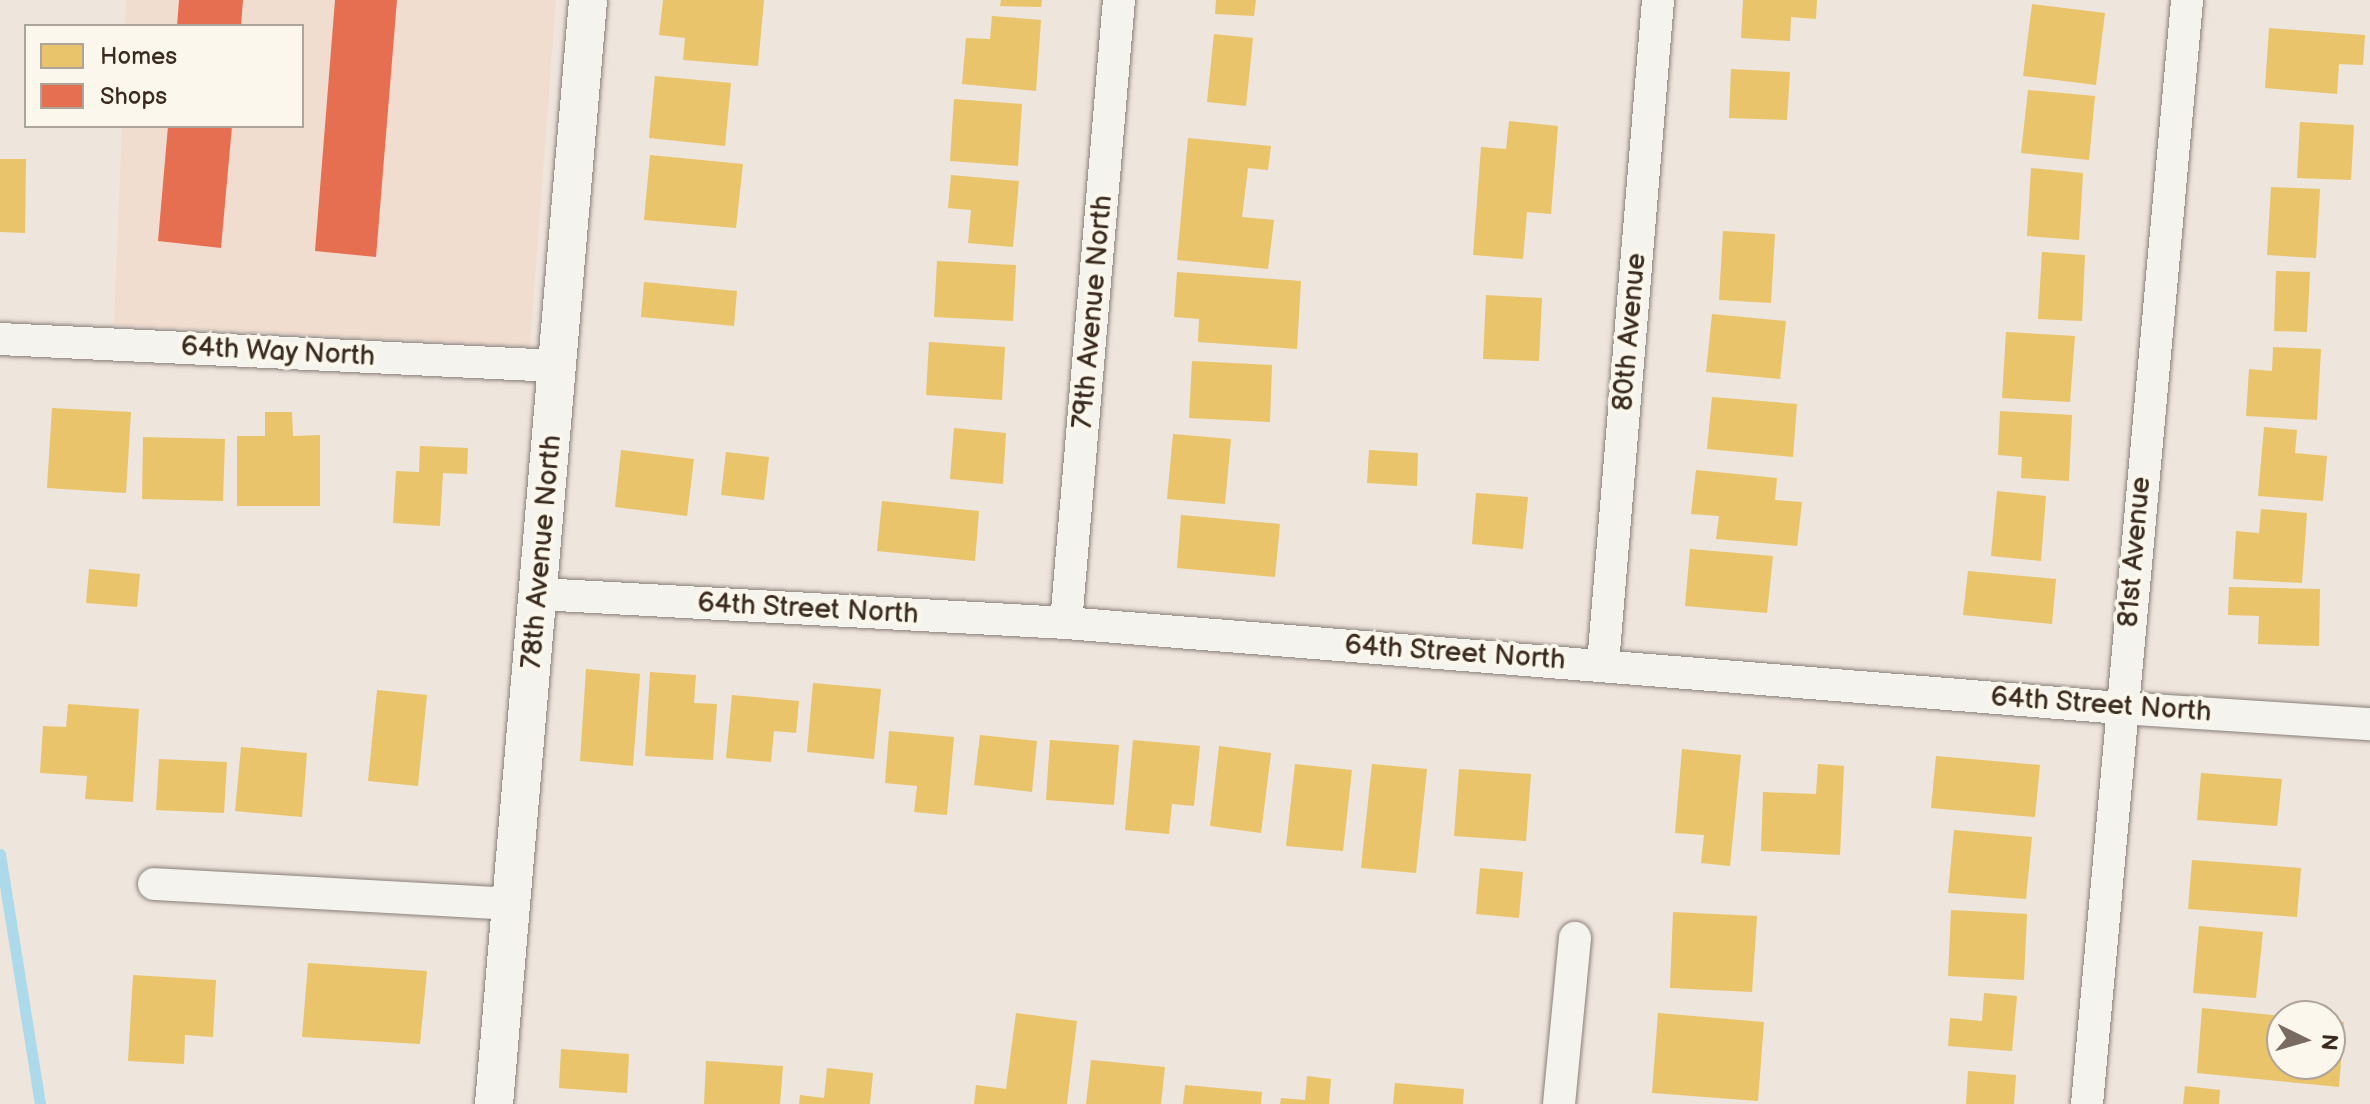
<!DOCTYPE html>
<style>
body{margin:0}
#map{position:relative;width:2370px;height:1104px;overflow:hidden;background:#eee5dc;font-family:"Balsamiq Sans",sans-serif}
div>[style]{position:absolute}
.built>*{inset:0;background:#f1ddcf}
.homes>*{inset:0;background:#e9c46a}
.shops>*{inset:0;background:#e76f51}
.stream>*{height:11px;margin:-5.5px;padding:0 5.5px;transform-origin:5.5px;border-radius:5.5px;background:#acdaeb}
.roads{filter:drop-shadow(0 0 2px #877f78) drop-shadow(0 0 2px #877f78)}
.minor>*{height:32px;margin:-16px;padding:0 16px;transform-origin:16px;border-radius:16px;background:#f5f3ee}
.tertiary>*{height:38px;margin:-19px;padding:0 19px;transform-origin:19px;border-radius:19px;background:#f5f3ee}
span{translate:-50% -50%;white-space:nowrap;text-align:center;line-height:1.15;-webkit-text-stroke:8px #fbf7ec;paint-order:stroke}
.street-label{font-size:28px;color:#3b2a1e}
.legend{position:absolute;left:24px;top:24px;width:280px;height:104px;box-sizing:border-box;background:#fbf7ec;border:2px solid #aea59a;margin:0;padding:10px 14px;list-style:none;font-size:24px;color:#3b2a1e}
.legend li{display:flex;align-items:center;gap:16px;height:40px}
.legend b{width:40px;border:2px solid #aea59a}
.north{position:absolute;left:2266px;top:1000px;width:80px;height:80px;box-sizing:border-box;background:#fbf7ec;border:2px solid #aea59a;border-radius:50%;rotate:95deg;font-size:22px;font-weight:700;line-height:32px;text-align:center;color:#3b2a1e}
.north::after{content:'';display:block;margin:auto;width:28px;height:36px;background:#7a6b60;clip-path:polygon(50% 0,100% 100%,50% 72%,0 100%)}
</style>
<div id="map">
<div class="built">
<div style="clip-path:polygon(126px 0,556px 0,530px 346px,114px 325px,122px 126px,302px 126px,302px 26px,125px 26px)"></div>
</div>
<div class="homes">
<div style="clip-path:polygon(663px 0,764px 0,758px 66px,683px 60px,685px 38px,659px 35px)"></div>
<div style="clip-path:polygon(1001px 0,1042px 0,1041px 7px,1000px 6px)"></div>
<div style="clip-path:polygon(1216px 0,1256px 0,1254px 16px,1215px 14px)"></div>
<div style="clip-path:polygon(1743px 0,1817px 0,1816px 19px,1791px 17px,1790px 41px,1741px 38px)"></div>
<div style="clip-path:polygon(2032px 4px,2105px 13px,2096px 85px,2023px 76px)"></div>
<div style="clip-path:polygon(992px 16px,1041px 20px,1036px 91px,962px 84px,966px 38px,990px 39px)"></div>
<div style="clip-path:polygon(2269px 28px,2365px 35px,2363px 65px,2339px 64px,2337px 94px,2265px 88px)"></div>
<div style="clip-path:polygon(1214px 34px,1253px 38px,1246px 106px,1207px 102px)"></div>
<div style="clip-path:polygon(1731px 69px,1790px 72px,1787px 120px,1729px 118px)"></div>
<div style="clip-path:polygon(655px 76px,731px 83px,725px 146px,649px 138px)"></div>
<div style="clip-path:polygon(2028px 90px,2095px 96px,2089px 160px,2021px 153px)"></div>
<div style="clip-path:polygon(954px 99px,1022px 104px,1018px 166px,950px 161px)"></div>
<div style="clip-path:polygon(1509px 121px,1558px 126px,1551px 214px,1527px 212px,1523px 259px,1473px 255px,1481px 147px,1506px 149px)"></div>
<div style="clip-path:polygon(2300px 122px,2354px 125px,2351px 180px,2297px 178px)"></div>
<div style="clip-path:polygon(1188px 138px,1271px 146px,1268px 170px,1248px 168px,1242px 217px,1274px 220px,1268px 269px,1177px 260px)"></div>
<div style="clip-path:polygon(650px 155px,743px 164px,736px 228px,644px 220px)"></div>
<div style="clip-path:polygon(0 159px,26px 159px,25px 233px,0 232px)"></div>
<div style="clip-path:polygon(2031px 168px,2083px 173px,2079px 240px,2027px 236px)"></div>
<div style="clip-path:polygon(951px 175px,1019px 181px,1013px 247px,968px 243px,971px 210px,948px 208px)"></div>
<div style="clip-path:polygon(2271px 187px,2320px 189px,2316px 258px,2267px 255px)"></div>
<div style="clip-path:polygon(1723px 231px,1775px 234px,1771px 303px,1719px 300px)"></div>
<div style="clip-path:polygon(2042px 252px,2085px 255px,2082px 321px,2038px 319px)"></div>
<div style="clip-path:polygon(937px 261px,1016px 265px,1013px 321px,934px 317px)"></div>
<div style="clip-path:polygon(2276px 271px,2310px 272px,2307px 332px,2274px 331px)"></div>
<div style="clip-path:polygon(1177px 272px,1301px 281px,1297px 349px,1198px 342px,1199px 319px,1174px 317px)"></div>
<div style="clip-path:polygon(644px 282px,737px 291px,734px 326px,641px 317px)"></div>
<div style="clip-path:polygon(1486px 295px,1542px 298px,1539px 361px,1483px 359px)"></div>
<div style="clip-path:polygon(1712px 314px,1786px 321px,1780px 379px,1706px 372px)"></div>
<div style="clip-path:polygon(2006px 332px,2075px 336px,2070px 402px,2002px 398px)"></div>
<div style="clip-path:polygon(929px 342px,1005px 347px,1002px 400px,926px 395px)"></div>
<div style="clip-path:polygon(2273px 347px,2321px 349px,2317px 420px,2246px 416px,2249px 369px,2272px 371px)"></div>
<div style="clip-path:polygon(1192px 361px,1272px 365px,1270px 422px,1189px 418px)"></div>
<div style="clip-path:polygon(1712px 397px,1797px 404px,1793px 457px,1707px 449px)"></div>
<div style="clip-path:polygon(52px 408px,131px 412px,126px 493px,47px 488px)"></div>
<div style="clip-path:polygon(2000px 411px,2072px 415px,2069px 481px,2021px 478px,2022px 457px,1998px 455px)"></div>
<div style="clip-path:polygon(265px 412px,292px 412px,293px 436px,320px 435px,320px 506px,237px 506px,237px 436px,265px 436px)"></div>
<div style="clip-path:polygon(2264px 427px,2297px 430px,2295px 453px,2327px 456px,2323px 501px,2258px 496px)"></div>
<div style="clip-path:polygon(954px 428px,1006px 433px,1003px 484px,950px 479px)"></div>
<div style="clip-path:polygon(1173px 434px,1231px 439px,1225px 504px,1167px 499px)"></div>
<div style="clip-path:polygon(143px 437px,225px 439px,223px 501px,142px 499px)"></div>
<div style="clip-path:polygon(420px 446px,468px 448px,467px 474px,443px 473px,440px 526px,393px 523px,396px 471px,419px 472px)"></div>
<div style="clip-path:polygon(621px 450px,694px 459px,687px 516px,615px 507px)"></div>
<div style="clip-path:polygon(1369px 450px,1418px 453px,1417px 486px,1367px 483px)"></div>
<div style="clip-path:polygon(726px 452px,769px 457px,764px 500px,721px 495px)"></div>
<div style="clip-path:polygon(1696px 470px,1777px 478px,1775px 500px,1802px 502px,1797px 546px,1716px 539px,1719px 516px,1691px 514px)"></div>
<div style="clip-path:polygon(1997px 491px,2046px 496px,2041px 561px,1991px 556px)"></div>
<div style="clip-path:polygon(1476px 493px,1528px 497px,1523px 549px,1472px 544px)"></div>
<div style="clip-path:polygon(882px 501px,979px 511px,975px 561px,877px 551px)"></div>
<div style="clip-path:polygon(2261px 509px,2307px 513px,2302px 583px,2233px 579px,2236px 531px,2259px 533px)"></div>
<div style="clip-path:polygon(1181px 515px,1280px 524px,1275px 577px,1177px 568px)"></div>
<div style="clip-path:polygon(1690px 549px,1773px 556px,1767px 613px,1685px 606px)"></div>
<div style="clip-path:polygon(89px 569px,140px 574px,137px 607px,86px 603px)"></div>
<div style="clip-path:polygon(1968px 571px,2056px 579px,2052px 624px,1963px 615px)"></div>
<div style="clip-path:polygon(2229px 587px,2320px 589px,2319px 646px,2258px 644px,2259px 616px,2228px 615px)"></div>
<div style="clip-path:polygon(586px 669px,640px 674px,633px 766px,580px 761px)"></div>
<div style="clip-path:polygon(650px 672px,696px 675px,694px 703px,717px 704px,713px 760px,645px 756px)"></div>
<div style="clip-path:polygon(813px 683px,881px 689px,874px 759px,807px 752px)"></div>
<div style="clip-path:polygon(377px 690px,427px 695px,418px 786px,368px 781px)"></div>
<div style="clip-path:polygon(732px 695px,799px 701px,796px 733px,774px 731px,771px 762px,726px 758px)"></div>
<div style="clip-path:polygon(68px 704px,139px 709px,133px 802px,85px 799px,87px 776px,40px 773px,43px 726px,66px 727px)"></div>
<div style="clip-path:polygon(889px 731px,954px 737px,947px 815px,914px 812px,917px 786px,885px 783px)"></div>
<div style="clip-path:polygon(980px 735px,1037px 741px,1032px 792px,974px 785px)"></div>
<div style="clip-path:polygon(1050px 740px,1119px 745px,1114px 805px,1046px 800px)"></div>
<div style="clip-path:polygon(1133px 740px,1200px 746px,1194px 806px,1172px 804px,1169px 834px,1125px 830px)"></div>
<div style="clip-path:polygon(1219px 746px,1271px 753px,1261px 833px,1210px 826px)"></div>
<div style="clip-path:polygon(241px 747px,307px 753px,302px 817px,235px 811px)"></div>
<div style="clip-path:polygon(1682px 749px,1741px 755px,1730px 866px,1701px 863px,1704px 835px,1675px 833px)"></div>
<div style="clip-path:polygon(1936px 756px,2040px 765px,2035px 817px,1931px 808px)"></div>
<div style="clip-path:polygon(159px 759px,227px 762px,224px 813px,156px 810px)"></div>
<div style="clip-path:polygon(1295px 764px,1352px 770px,1343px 851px,1286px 846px)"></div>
<div style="clip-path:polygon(1372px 764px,1427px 769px,1416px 873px,1361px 868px)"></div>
<div style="clip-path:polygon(1818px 764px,1844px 766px,1840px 855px,1761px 851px,1763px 792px,1816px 794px)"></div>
<div style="clip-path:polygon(1459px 769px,1531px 774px,1526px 841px,1454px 836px)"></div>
<div style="clip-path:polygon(2201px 773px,2282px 779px,2277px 826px,2197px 820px)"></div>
<div style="clip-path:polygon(1954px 830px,2032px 837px,2026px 899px,1948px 893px)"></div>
<div style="clip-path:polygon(2192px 860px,2301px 868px,2297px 917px,2188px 909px)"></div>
<div style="clip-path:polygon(1480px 868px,1523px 872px,1519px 918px,1476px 914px)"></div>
<div style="clip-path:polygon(1951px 910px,2027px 914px,2024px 980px,1948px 976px)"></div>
<div style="clip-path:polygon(1673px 912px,1757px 916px,1752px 992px,1670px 988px)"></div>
<div style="clip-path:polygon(2199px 926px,2263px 932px,2256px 998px,2193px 993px)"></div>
<div style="clip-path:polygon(308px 963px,427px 971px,420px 1044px,302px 1037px)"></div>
<div style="clip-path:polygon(133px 975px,216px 980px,213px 1037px,185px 1035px,184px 1064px,128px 1061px)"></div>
<div style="clip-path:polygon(1984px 993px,2017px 996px,2012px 1051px,1948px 1046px,1950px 1018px,1982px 1021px)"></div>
<div style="clip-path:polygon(2202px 1008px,2282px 1016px,2282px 1064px,2330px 1064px,2330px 1021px,2344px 1022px,2339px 1087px,2197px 1073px)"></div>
<div style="clip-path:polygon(1016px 1013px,1077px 1021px,1067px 1104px,974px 1104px,976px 1085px,1006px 1089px)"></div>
<div style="clip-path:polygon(1658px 1013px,1764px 1022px,1758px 1101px,1652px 1093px)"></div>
<div style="clip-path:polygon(561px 1049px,629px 1054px,627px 1093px,559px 1088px)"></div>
<div style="clip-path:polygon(1091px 1060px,1165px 1067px,1161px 1104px,1086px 1104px)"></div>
<div style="clip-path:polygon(706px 1061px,783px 1066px,780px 1104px,704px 1104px)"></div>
<div style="clip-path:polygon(827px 1068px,873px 1073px,870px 1104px,799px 1104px,800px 1095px,824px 1098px)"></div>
<div style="clip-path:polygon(1968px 1071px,2016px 1075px,2014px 1104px,1966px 1104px)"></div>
<div style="clip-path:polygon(1307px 1076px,1331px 1079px,1329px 1104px,1280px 1104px,1281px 1098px,1305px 1100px)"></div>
<div style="clip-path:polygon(1395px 1083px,1464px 1089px,1463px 1104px,1393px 1104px)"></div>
<div style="clip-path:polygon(1185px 1085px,1262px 1092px,1261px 1104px,1183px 1104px)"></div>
<div style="clip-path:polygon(2185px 1086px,2220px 1090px,2219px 1104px,2183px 1104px)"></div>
</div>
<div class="shops">
<div style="clip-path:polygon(179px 0,243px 0,241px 26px,177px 26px)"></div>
<div style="clip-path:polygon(335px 0,397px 0,376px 257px,315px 251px)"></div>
<div style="clip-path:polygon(168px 126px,232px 126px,221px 248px,158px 241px)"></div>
</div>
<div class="stream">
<div style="left:0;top:854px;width:253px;rotate:80.9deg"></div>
</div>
<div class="roads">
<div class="minor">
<div style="left:0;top:339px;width:558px;rotate:2.78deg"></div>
<div style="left:539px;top:594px;width:528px;rotate:3.15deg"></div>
<div style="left:1066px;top:623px;width:1058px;rotate:4.61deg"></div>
<div style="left:2121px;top:708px;width:250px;rotate:3.7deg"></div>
<div style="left:1066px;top:623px;width:625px;rotate:-85.14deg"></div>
<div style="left:1603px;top:664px;width:666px;rotate:-85.26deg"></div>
<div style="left:154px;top:884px;width:357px;rotate:3.2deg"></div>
<div style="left:1559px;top:1104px;width:167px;rotate:-84.5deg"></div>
<div style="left:2087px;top:1104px;width:1109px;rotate:-84.82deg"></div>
</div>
<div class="tertiary">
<div style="left:494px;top:1104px;width:1108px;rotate:-85.13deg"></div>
</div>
</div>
<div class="street-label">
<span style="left:1093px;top:312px;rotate:-85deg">79th Avenue North</span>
<span style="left:1630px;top:332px;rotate:-85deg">80th Avenue</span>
<span style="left:278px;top:352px;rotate:3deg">64th Way North</span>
<span style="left:542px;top:552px;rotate:-85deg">78th Avenue North</span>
<span style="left:2135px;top:552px;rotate:-85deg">81st Avenue</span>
<span style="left:808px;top:609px;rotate:3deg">64th Street North</span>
<span style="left:1455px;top:653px;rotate:4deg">64th Street North</span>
<span style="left:2101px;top:705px;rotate:4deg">64th Street North</span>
</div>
<ul class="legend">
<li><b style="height:22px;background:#e9c46a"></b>Homes</li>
<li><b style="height:22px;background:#e76f51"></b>Shops</li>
</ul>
<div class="north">N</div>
</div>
